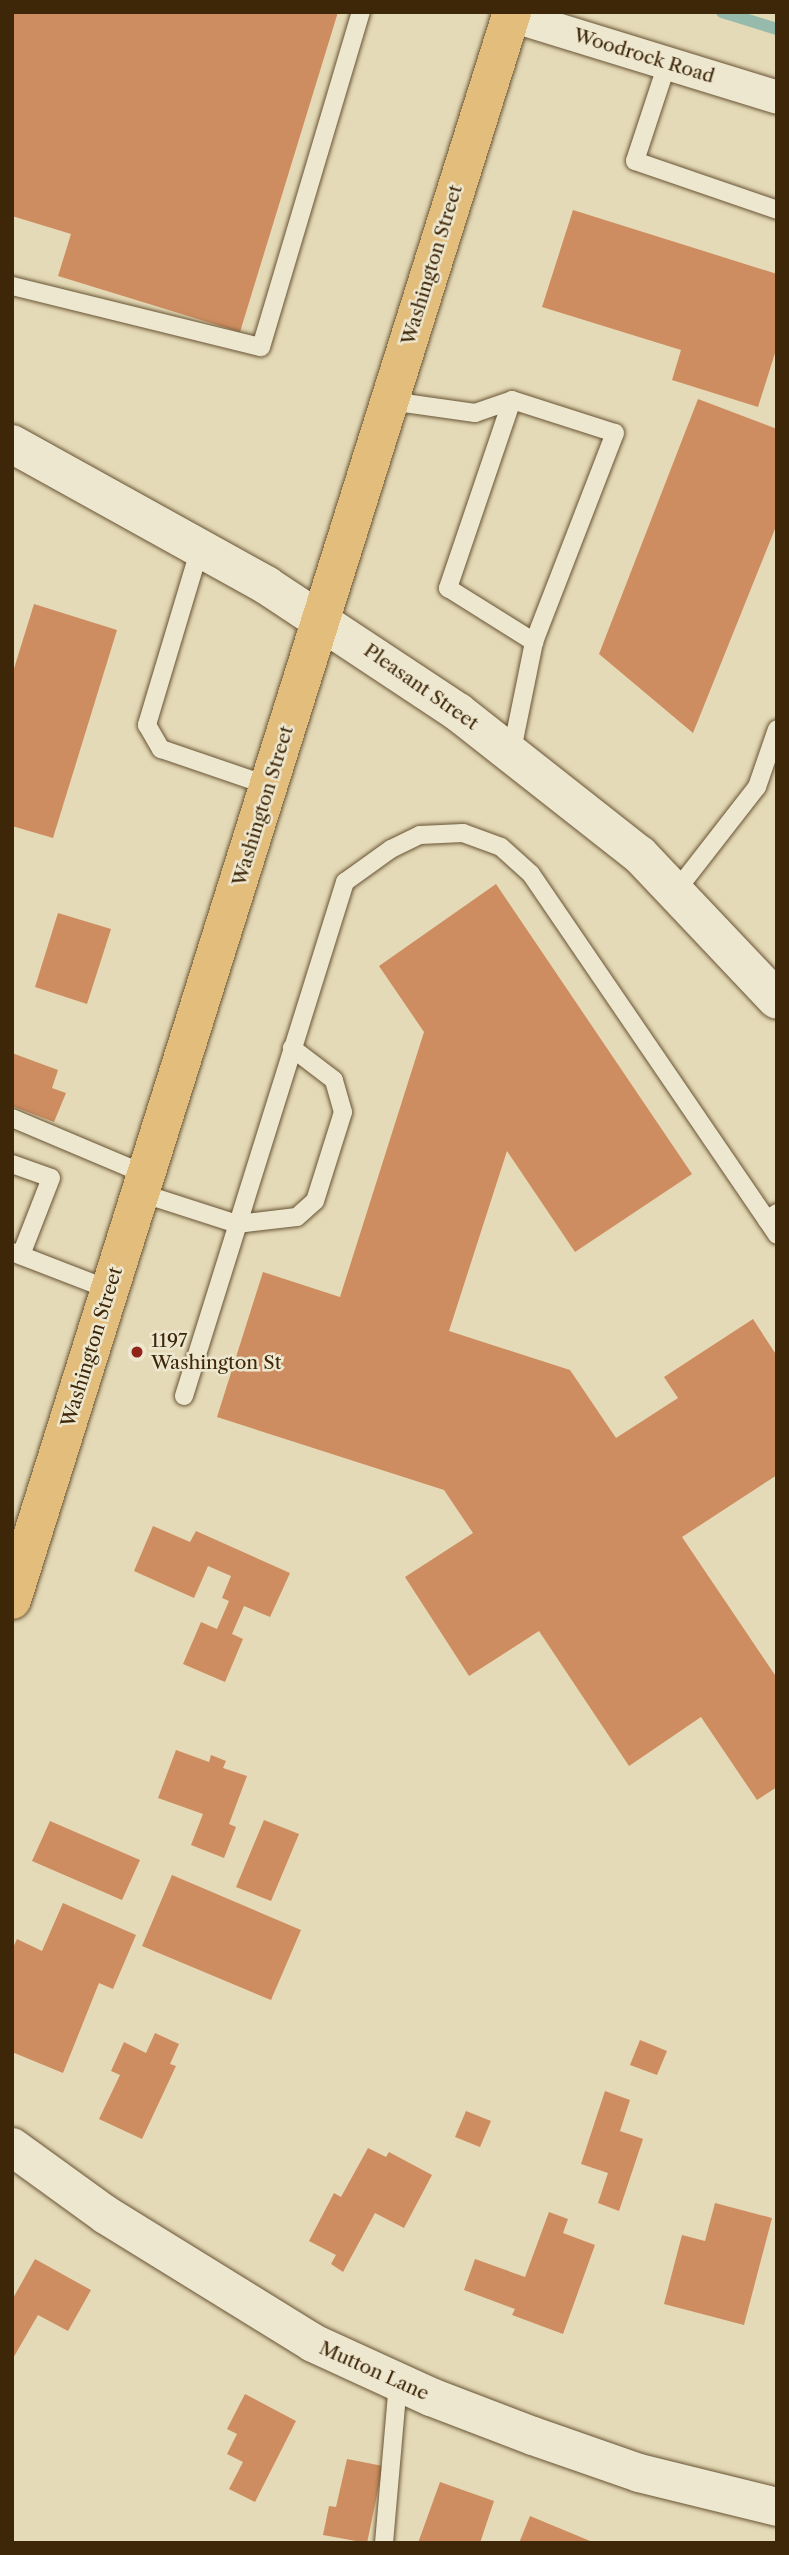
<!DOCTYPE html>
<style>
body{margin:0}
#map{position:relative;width:789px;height:2555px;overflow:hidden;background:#e5dab7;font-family:"Libre Caslon Text",serif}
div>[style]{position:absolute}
.stream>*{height:12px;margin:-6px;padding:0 6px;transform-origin:6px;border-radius:6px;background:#96bbad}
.building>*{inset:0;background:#ce8d60}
.roads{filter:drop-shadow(0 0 2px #685434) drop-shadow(0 0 2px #685434)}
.lane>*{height:18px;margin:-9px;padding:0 9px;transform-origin:9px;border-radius:9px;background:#eee7d0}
.street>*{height:33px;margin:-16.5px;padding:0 16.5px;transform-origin:16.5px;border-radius:16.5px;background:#eee7d0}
.secondary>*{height:38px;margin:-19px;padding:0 19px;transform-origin:19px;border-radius:19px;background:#eee7d0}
.primary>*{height:38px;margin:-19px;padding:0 19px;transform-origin:19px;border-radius:19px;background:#e2bd7c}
.dots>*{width:19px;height:19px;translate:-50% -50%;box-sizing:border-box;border:4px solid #eee7d0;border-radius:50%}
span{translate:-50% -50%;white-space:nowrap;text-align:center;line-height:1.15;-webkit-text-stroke:5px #eee7d0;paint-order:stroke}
.street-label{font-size:19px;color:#3e2709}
.poi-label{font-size:19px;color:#3e2709}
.left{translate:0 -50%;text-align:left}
.frame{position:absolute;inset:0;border:14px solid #3e2709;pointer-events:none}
</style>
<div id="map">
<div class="stream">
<div style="left:722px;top:12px;width:58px;rotate:17.2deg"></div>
</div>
<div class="building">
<div style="clip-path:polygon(12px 12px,338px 12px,240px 332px,58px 276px,71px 234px,12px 216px)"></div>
<div style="clip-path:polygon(573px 210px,777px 274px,777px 347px,758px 407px,672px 380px,681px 350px,542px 307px)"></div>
<div style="clip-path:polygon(698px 399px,777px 429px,777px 524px,693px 733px,599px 654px)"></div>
<div style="clip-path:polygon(34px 604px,117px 630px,53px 838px,12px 826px,12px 675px)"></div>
<div style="clip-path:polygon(496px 884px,692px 1174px,575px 1252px,507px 1151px,449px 1331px,570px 1370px,616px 1438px,678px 1398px,664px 1377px,753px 1319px,777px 1356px,777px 1475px,682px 1537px,777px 1678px,777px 1787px,757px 1800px,701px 1717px,629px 1766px,539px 1631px,469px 1676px,405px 1577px,473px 1533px,444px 1490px,217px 1417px,263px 1272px,340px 1297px,424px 1032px,379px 966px)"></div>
<div style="clip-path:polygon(58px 913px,111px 929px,87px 1004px,35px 987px)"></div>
<div style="clip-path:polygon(12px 1053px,58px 1070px,52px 1088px,66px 1093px,54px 1122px,12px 1106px)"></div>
<div style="clip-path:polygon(153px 1526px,190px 1542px,196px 1531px,290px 1573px,270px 1617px,244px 1606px,232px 1634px,243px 1639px,225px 1682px,183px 1664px,201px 1622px,217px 1629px,229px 1601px,222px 1598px,231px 1576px,208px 1566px,194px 1598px,134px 1571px)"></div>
<div style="clip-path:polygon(176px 1750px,209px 1762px,211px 1755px,226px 1761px,223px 1768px,247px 1776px,229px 1824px,236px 1827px,224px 1858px,191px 1845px,203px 1814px,158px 1798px)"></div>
<div style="clip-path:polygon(264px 1820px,299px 1834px,271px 1901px,236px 1887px)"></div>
<div style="clip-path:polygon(50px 1821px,140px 1860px,122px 1900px,32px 1861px)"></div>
<div style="clip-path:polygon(172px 1875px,301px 1930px,271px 2000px,142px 1946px)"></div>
<div style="clip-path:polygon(63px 1903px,136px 1935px,113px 1989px,99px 1983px,63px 2073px,12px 2052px,12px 1950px,17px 1939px,42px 1951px)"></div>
<div style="clip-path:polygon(155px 2033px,179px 2044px,170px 2064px,176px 2066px,142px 2139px,99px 2119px,120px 2075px,111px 2071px,124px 2042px,146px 2053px)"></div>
<div style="clip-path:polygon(640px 2040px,667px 2051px,657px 2075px,630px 2065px)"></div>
<div style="clip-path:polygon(605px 2091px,630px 2100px,620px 2131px,643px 2139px,619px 2211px,598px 2203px,608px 2173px,581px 2164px)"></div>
<div style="clip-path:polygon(466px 2111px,491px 2121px,480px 2147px,455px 2137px)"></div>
<div style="clip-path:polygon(368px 2148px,386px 2157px,389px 2152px,432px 2175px,404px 2228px,375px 2213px,343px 2272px,331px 2264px,336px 2255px,309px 2241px,334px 2193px,341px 2197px)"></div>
<div style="clip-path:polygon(715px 2203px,772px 2218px,744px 2325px,664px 2304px,682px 2235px,705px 2241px)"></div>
<div style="clip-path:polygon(549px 2212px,568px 2219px,563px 2233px,595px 2245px,563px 2334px,512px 2315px,515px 2309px,464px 2290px,475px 2259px,525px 2277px)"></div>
<div style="clip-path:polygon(35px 2259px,91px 2290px,68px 2331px,38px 2315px,12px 2360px,12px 2300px)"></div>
<div style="clip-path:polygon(245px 2394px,296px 2421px,255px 2502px,229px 2489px,243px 2462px,227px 2454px,237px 2434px,227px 2429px)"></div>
<div style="clip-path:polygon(347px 2459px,383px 2466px,367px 2543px,323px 2535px,329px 2506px,336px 2507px)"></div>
<div style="clip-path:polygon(440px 2482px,494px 2501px,480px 2543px,418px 2543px)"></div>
<div style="clip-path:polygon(530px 2516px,595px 2543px,519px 2543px)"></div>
</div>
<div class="roads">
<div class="lane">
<div style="left:667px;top:64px;width:102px;rotate:108.3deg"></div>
<div style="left:635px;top:161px;width:150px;rotate:19deg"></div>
<div style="left:12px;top:286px;width:256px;rotate:13.8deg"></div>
<div style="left:261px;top:347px;width:350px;rotate:-73.4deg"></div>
<div style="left:512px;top:400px;width:199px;rotate:108.8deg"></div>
<div style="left:448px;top:588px;width:102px;rotate:32.1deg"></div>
<div style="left:390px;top:401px;width:86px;rotate:8deg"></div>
<div style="left:475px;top:413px;width:39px;rotate:-19deg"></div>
<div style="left:512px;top:400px;width:108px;rotate:17.8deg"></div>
<div style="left:615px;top:433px;width:224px;rotate:111.2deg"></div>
<div style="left:534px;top:642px;width:110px;rotate:101.5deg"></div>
<div style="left:200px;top:548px;width:185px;rotate:106.7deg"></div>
<div style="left:147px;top:725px;width:28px;rotate:60deg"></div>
<div style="left:161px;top:749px;width:114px;rotate:18.9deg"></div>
<div style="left:676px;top:891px;width:132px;rotate:-52.1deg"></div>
<div style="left:757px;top:787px;width:61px;rotate:-71deg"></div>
<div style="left:12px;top:1118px;width:147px;rotate:22.9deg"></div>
<div style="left:12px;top:1164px;width:41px;rotate:19.7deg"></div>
<div style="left:51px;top:1178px;width:83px;rotate:111.3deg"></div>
<div style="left:141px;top:1193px;width:101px;rotate:17.9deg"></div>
<div style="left:237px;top:1224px;width:60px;rotate:-6.7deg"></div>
<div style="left:297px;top:1217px;width:24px;rotate:-42deg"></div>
<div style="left:315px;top:1201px;width:93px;rotate:-72.5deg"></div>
<div style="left:343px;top:1112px;width:33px;rotate:-106deg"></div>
<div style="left:334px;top:1080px;width:53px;rotate:-142.7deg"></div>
<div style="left:777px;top:1213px;width:12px;rotate:145deg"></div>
<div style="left:767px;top:1220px;width:18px;rotate:56deg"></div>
<div style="left:12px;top:1252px;width:105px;rotate:21.2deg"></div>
<div style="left:184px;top:1396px;width:539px;rotate:-72.61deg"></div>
<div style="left:345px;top:882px;width:57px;rotate:-35.7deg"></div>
<div style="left:391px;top:849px;width:32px;rotate:-26deg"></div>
<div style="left:420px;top:835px;width:43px;rotate:-2.7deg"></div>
<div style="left:463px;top:833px;width:40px;rotate:20.2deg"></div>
<div style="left:501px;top:847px;width:40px;rotate:42deg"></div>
<div style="left:531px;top:874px;width:419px;rotate:55.7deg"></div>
<div style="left:384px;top:2543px;width:161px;rotate:-85deg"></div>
</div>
<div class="street">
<div style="left:511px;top:15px;width:278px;rotate:17.1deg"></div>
</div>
<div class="secondary">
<div style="left:12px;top:444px;width:291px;rotate:29deg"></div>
<div style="left:266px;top:585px;width:230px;rotate:33.5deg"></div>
<div style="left:458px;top:712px;width:231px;rotate:38.2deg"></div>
<div style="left:640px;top:855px;width:199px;rotate:46.6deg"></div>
<div style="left:12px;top:2147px;width:116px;rotate:35.9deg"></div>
<div style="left:106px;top:2215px;width:243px;rotate:31.7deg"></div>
<div style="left:313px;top:2343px;width:130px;rotate:24.6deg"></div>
<div style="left:431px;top:2397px;width:109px;rotate:20.9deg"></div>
<div style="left:533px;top:2436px;width:112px;rotate:19.2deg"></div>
<div style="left:639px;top:2473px;width:142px;rotate:13.8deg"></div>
</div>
<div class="primary">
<div style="left:12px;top:1600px;width:1665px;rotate:-72.52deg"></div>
</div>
</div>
<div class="dots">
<div style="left:137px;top:1352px;background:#8f2418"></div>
</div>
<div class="street-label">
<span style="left:644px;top:56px;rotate:17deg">Woodrock Road</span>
<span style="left:432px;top:265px;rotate:-73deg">Washington Street</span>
<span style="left:421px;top:687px;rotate:35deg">Pleasant Street</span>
<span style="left:263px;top:806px;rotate:-73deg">Washington Street</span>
<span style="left:92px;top:1347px;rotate:-73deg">Washington Street</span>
<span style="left:374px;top:2371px;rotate:24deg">Mutton Lane</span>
</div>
<div class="poi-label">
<span class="left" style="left:151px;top:1352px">1197<br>Washington St</span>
</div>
<div class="frame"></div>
</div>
